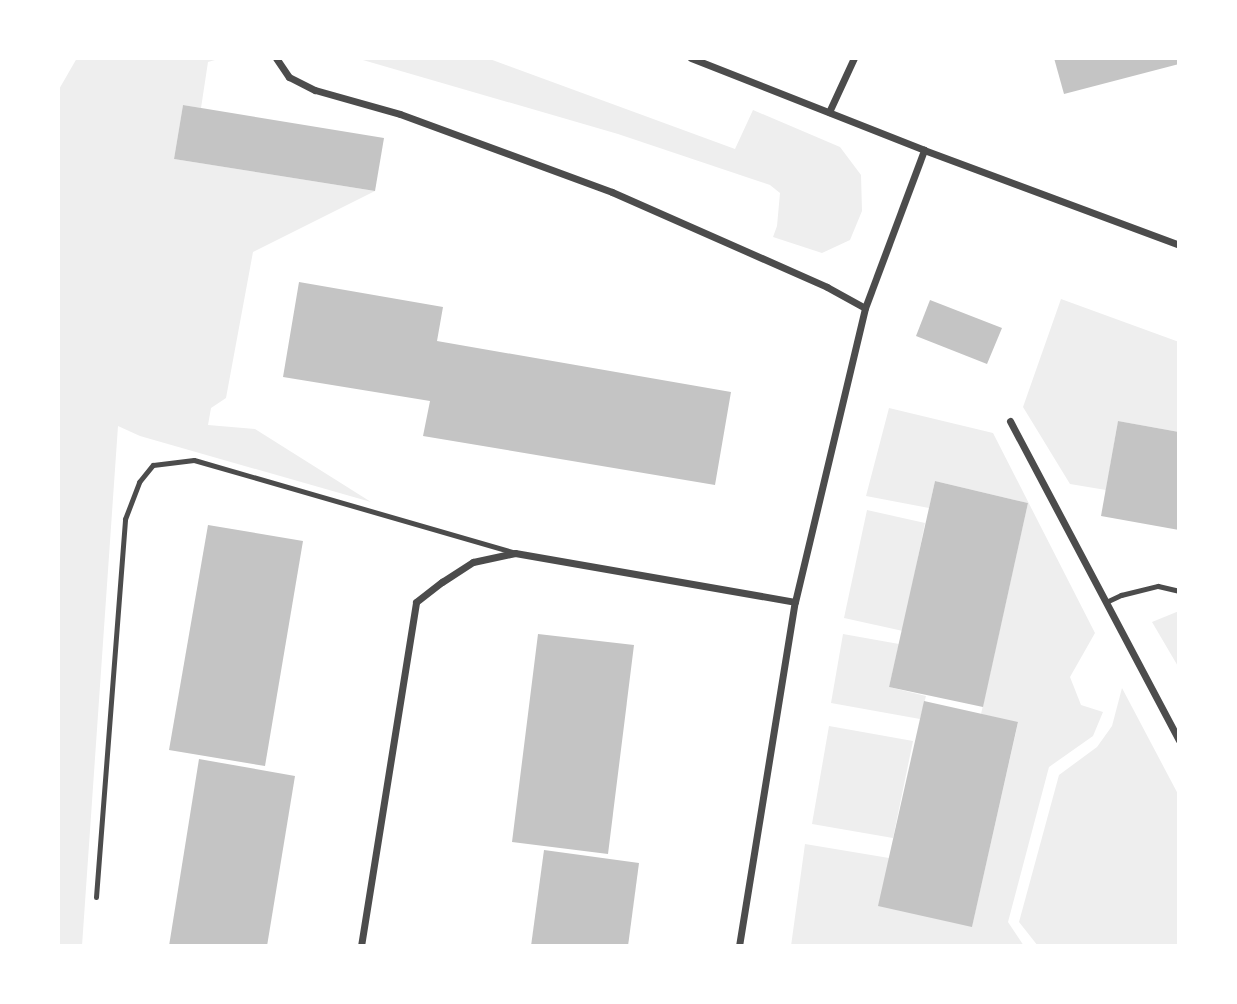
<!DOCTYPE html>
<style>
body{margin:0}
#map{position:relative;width:1237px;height:1004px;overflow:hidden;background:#fff;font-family:Raleway,sans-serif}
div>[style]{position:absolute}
.green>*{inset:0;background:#eee}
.building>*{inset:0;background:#c4c4c4}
.service>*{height:5px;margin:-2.5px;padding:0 2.5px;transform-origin:2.5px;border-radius:2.5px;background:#4c4c4c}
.minor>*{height:7px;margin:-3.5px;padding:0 3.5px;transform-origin:3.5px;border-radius:3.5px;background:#4c4c4c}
span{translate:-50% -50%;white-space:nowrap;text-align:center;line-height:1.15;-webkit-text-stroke:5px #fff;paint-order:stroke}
.frame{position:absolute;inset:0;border:60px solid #fff;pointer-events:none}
</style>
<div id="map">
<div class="green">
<div style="clip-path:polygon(77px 58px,222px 58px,208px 62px,201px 108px,183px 105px,174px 159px,375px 191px,253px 252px,226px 398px,211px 408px,208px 425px,255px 429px,371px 502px,140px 436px,118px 426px,82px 946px,58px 946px,58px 91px)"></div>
<div style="clip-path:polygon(356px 58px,487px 58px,735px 149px,753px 110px,840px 147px,861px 175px,862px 211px,850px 240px,822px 253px,773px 237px,777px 226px,780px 193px,770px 185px,618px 134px)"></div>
<div style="clip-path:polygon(1061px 299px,1179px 342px,1179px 432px,1118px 421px,1106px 490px,1070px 484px,1023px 407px)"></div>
<div style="clip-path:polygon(889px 408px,993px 433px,1095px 633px,1070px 677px,1081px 705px,1103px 712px,1093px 736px,1049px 767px,1008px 922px,1024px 946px,791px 946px,805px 844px,889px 858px,972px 926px,1018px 723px,981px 714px,1028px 503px,935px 481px,929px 508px,866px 496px)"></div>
<div style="clip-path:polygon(867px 510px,925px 523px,903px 631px,844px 618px)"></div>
<div style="clip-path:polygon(1179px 611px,1179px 668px,1152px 622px)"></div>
<div style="clip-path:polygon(843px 634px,899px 644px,889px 687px,926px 696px,920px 719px,831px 703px)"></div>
<div style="clip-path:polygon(1122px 688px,1179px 796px,1179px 946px,1038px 946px,1019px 922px,1059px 775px,1097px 747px,1112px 726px)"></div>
<div style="clip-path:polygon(829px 726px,913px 741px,893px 838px,812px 824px)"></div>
</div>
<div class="building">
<div style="clip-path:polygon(1054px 58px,1179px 58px,1179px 64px,1064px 94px)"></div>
<div style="clip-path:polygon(183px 105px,384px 138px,375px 191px,174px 159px)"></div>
<div style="clip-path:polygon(299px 282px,443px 307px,437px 341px,731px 392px,715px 485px,423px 436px,430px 401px,283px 377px)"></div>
<div style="clip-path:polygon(930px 300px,1002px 328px,987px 364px,916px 336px)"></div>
<div style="clip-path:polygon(1118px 421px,1179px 432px,1179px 530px,1101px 516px)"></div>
<div style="clip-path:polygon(935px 481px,1028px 503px,983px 707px,889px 687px)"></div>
<div style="clip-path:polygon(208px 525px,303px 541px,265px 766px,169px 750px)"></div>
<div style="clip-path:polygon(538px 634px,634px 645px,608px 854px,512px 842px)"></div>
<div style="clip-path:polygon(924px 701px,1018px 722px,972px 927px,878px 906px)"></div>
<div style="clip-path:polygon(199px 759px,295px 776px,267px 946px,169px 946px)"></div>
<div style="clip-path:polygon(544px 850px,639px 863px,628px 946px,531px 946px)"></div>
</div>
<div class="service">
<div style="left:1106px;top:602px;width:17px;rotate:-25deg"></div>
<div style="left:1121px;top:595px;width:38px;rotate:-14deg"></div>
<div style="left:1158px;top:586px;width:22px;rotate:13deg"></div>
<div style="left:96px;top:897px;width:379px;rotate:-85.6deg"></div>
<div style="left:125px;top:519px;width:40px;rotate:-69deg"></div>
<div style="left:139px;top:482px;width:22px;rotate:-51deg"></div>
<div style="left:153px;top:465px;width:41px;rotate:-7deg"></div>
<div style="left:194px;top:460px;width:331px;rotate:16.1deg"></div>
</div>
<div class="minor">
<div style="left:276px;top:58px;width:23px;rotate:56deg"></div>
<div style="left:289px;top:77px;width:29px;rotate:27deg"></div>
<div style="left:315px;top:90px;width:88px;rotate:15.8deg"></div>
<div style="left:400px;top:114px;width:226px;rotate:20.2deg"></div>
<div style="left:612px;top:192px;width:235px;rotate:23.8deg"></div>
<div style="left:827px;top:287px;width:43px;rotate:28.9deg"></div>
<div style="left:691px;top:58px;width:251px;rotate:21.5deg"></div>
<div style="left:924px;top:150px;width:272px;rotate:20.4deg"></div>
<div style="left:829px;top:112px;width:60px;rotate:-65.2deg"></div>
<div style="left:1010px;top:421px;width:361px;rotate:62.1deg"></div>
<div style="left:361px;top:946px;width:348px;rotate:-80.9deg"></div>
<div style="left:416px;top:602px;width:33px;rotate:-38deg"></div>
<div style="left:442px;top:582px;width:37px;rotate:-33deg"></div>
<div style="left:473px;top:562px;width:43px;rotate:-12.1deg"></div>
<div style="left:515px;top:553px;width:284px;rotate:9.9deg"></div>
<div style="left:739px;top:946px;width:349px;rotate:-80.8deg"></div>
<div style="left:795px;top:602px;width:302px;rotate:-76.6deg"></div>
<div style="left:865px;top:308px;width:169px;rotate:-69.5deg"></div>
</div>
<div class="frame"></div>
</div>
